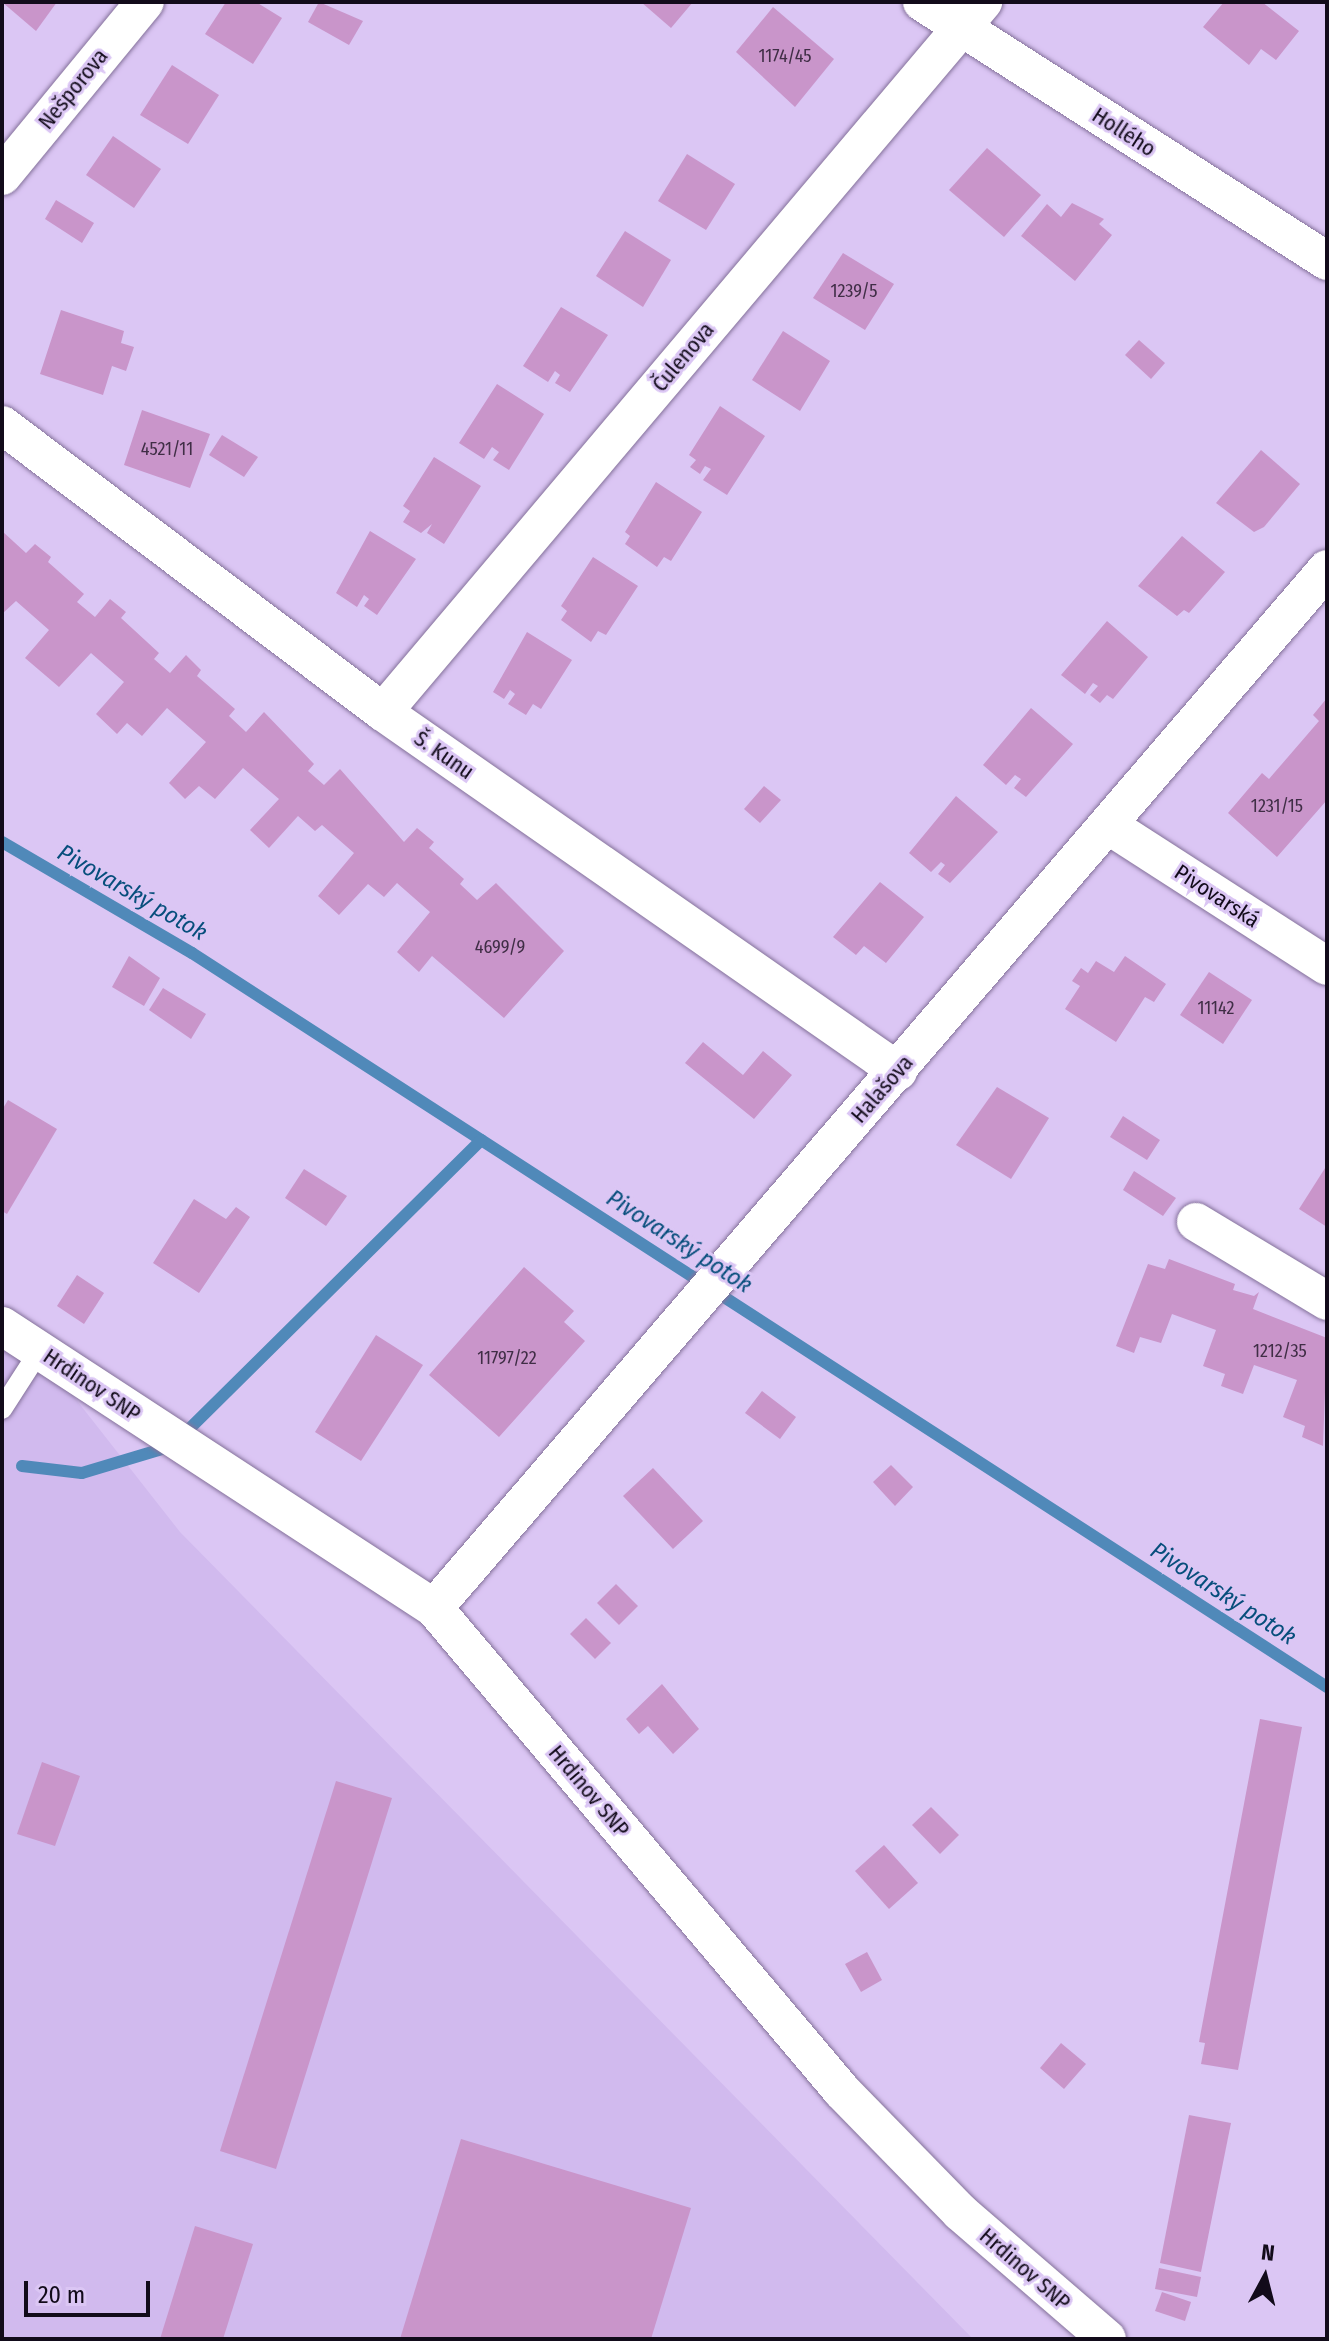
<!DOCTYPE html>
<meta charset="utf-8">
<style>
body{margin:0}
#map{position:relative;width:1329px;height:2341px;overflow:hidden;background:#dbc6f4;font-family:"Fira Sans Condensed",sans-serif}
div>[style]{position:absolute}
.built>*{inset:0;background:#d1baee}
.stream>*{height:12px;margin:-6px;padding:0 6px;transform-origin:6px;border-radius:6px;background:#5089b9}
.building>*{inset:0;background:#c995ca}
.roads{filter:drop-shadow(0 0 2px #84719a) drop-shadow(0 0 2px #84719a)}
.service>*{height:20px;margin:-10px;padding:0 10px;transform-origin:10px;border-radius:10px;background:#fff}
.minor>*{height:38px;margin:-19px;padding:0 19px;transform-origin:19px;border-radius:19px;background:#fff}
span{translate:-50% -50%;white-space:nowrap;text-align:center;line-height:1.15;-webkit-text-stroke:6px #dbc6f4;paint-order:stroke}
.number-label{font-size:18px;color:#402e46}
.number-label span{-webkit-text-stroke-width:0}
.street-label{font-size:22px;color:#120b1a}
.water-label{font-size:24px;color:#074e7c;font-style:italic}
.frame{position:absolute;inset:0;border:4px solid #120b1a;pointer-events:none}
.north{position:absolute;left:1225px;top:2237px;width:80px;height:80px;-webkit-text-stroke:6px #dbc6f4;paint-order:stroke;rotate:7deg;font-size:22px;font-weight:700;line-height:32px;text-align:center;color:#120b1a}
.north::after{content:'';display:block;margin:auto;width:28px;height:36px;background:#120b1a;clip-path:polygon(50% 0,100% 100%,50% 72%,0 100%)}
.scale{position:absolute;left:24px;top:2281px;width:126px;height:36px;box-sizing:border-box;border:4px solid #120b1a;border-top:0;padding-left:10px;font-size:24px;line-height:28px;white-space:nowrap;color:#120b1a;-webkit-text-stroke:6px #dbc6f4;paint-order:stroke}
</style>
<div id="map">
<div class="built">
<div style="clip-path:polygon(2px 1305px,180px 1532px,973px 2339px,2px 2339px)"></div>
</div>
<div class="stream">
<div style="left:2px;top:842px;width:220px;rotate:30.3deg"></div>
<div style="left:192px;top:953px;width:1352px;rotate:32.89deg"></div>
<div style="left:22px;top:1466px;width:60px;rotate:6.7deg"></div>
<div style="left:82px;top:1473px;width:94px;rotate:-16.7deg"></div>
<div style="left:172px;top:1446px;width:435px;rotate:-44.7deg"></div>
</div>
<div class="building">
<div style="clip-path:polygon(2px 2px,57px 2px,36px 31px)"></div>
<div style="clip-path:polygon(226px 2px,256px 2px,282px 18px,253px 64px,205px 34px)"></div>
<div style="clip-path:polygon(319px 2px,363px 21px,349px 45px,308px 22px)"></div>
<div style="clip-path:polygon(641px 2px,693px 2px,671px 28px)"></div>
<div style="clip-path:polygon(1224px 2px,1262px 2px,1299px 31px,1276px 60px,1261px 49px,1249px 65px,1203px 27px)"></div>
<div style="clip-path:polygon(773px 7px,834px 59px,795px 107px,736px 52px)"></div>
<div style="clip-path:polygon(172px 65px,219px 95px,188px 144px,140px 115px)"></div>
<div style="clip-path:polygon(113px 136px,161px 169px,134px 208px,86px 175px)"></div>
<div style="clip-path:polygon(987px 148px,1041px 195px,1004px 237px,949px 190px)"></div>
<div style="clip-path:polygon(687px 154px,735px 184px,706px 230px,658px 201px)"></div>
<div style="clip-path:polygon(56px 200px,94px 223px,82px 243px,45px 219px)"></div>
<div style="clip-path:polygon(1072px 203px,1104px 219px,1099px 224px,1112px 235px,1075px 281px,1021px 236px,1047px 204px,1061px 217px)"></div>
<div style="clip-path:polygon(625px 231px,671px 260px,643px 307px,596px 276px)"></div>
<div style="clip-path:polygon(843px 253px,894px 284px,865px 330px,813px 298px)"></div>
<div style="clip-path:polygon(561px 307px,608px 335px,570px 392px,555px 383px,560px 375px,555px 371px,548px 382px,523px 366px)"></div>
<div style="clip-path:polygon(61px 310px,124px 331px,121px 343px,134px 347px,126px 371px,112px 366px,103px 395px,40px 374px)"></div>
<div style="clip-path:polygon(783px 331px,830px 361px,800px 411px,752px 380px)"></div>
<div style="clip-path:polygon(1139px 340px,1165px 363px,1151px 379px,1125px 355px)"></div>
<div style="clip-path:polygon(497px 384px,544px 414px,509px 470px,493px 460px,499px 452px,492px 447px,484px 459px,459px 443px)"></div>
<div style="clip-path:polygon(720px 406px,765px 436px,727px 495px,703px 480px,711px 469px,705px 466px,700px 474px,690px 467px,696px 460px,689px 455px)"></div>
<div style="clip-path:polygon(142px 410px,210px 434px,190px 488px,124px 465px)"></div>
<div style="clip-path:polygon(222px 435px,258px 457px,244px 477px,209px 455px)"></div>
<div style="clip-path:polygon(1261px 450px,1300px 484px,1264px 527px,1254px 532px,1216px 503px)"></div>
<div style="clip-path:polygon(434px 457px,481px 486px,444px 544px,427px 533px,432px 524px,421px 533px,403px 522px,410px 511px,403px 506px)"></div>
<div style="clip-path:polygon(656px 482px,702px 512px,671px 561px,664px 557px,657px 567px,625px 544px,630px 536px,625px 532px)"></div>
<div style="clip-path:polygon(2px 531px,26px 553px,35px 544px,51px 557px,48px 562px,84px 594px,77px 602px,95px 617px,110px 599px,126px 612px,121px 618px,159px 653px,154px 659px,170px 673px,186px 655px,201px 670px,197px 676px,235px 709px,229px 716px,246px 732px,264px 712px,314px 764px,308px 771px,324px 785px,340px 769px,404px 842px,417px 828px,434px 842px,429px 848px,464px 879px,460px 884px,477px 900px,496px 883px,564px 951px,504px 1018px,432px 956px,419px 972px,397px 952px,430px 912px,397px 883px,384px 897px,368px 884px,339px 915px,318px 896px,354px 853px,322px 825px,315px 831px,298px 816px,269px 848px,250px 830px,279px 799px,243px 768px,215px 799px,199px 786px,185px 799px,169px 783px,206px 742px,167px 708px,142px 736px,127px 723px,117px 734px,96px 714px,124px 682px,91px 653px,59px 687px,25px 658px,49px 630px,16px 601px,2px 614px)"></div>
<div style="clip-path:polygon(370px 531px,416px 559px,377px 615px,364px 606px,369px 599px,364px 595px,357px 607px,336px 593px)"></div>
<div style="clip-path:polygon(1182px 536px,1225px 572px,1189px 613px,1184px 610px,1177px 616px,1138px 586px)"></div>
<div style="clip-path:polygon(593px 557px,638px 586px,606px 635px,598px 631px,591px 642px,561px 620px,567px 611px,561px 606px)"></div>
<div style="clip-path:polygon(1107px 621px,1148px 657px,1113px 699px,1107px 695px,1100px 703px,1090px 695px,1098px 686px,1093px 683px,1085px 694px,1061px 675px)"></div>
<div style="clip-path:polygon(527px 632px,572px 660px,541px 709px,533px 704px,526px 715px,508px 704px,515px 694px,510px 690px,504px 699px,493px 692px)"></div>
<div style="clip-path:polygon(1327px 698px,1327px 800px,1277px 857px,1228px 813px,1262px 773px,1269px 779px,1319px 721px,1313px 715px)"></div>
<div style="clip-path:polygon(1031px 708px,1073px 744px,1026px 797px,1014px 788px,1021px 779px,1015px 775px,1006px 785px,983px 765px)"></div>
<div style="clip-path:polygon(764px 786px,781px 800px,760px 823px,744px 809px)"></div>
<div style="clip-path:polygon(956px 796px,998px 832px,950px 883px,938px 874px,945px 865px,941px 862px,931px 872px,909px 853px)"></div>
<div style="clip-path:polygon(880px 882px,924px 917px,886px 963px,864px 946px,856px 955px,833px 937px)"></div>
<div style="clip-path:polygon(129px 956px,160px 978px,144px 1006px,112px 987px)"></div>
<div style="clip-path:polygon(1125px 956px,1166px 984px,1154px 1002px,1145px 997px,1116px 1042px,1065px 1009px,1080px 986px,1072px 981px,1081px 968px,1088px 973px,1096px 961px,1114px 972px)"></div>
<div style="clip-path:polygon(1209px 972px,1252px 1000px,1223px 1044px,1180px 1015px)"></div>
<div style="clip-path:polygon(163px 988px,206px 1014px,191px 1039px,149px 1010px)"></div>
<div style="clip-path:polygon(703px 1042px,743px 1075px,763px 1051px,792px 1075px,754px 1119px,685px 1063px)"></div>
<div style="clip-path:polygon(997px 1087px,1049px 1118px,1011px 1179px,956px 1145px)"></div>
<div style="clip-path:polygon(8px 1100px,57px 1129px,7px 1214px,2px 1211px,2px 1110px)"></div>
<div style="clip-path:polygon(1123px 1116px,1160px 1140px,1147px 1160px,1110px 1137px)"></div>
<div style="clip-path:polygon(1327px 1165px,1327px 1227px,1299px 1209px)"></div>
<div style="clip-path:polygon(304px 1169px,347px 1196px,326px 1226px,285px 1198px)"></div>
<div style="clip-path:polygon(1134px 1171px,1176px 1198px,1163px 1216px,1123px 1190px)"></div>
<div style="clip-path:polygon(194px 1199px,226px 1219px,236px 1207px,250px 1217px,199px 1293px,153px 1263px)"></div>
<div style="clip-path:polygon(1169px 1259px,1235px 1284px,1233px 1290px,1254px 1296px,1259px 1292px,1253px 1309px,1327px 1338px,1323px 1446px,1302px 1437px,1305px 1426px,1283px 1417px,1297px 1380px,1254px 1365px,1243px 1394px,1221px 1386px,1225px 1374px,1203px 1366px,1216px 1330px,1172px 1314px,1161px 1343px,1140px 1337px,1134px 1353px,1116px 1346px,1148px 1264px,1165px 1269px)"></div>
<div style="clip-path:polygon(524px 1267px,574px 1311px,564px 1322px,585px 1341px,499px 1437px,429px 1375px)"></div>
<div style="clip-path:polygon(77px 1275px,104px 1293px,84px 1324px,57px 1306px)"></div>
<div style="clip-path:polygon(376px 1335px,423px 1365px,361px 1461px,315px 1432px)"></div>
<div style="clip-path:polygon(762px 1391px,796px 1417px,780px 1439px,745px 1413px)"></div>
<div style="clip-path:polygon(891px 1465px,913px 1487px,895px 1506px,873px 1482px)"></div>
<div style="clip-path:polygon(653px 1468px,703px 1521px,673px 1549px,623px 1496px)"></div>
<div style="clip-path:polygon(616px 1584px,638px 1606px,619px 1625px,597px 1603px)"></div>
<div style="clip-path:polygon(586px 1618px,611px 1643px,595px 1659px,570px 1634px)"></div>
<div style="clip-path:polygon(662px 1684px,699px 1729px,673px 1754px,648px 1726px,639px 1734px,626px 1719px)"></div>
<div style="clip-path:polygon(1260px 1719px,1302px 1727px,1238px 2070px,1201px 2064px,1205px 2043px,1199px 2042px)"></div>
<div style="clip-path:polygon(42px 1762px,80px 1776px,55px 1846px,17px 1834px)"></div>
<div style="clip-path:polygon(336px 1781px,392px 1798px,276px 2169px,220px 2151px)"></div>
<div style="clip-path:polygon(931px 1807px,959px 1835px,940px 1854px,912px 1825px)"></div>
<div style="clip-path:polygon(884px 1845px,918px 1883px,889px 1909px,855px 1871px)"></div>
<div style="clip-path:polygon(867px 1952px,882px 1980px,861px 1992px,845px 1964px)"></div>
<div style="clip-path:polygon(1061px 2043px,1086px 2064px,1064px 2089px,1040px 2068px)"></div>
<div style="clip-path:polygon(1189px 2115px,1231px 2123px,1201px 2272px,1160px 2263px)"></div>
<div style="clip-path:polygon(461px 2139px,691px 2208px,651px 2339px,400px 2339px)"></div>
<div style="clip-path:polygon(195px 2226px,253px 2244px,223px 2339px,160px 2339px)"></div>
<div style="clip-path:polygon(1159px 2268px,1201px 2277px,1197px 2297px,1155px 2289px)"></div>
<div style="clip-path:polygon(1162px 2292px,1191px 2302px,1185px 2321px,1155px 2311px)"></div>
</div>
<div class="roads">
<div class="service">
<div style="left:2px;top:1409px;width:70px;rotate:-57.2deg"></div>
</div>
<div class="minor">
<div style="left:922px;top:2px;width:481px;rotate:32.6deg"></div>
<div style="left:2px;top:176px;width:225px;rotate:-50.6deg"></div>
<div style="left:2px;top:425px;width:477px;rotate:37deg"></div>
<div style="left:383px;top:712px;width:628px;rotate:34.88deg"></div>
<div style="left:383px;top:712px;width:930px;rotate:-49.8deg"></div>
<div style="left:1108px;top:825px;width:260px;rotate:32.8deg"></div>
<div style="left:1196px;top:1222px;width:153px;rotate:31.1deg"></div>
<div style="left:2px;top:1326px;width:516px;rotate:33.14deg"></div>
<div style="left:434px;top:1608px;width:632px;rotate:49.81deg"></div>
<div style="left:842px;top:2091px;width:169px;rotate:45.7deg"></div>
<div style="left:960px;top:2212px;width:194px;rotate:40.8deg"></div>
<div style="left:434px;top:1608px;width:1370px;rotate:-49.32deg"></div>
</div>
</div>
<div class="number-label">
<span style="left:785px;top:56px">1174/45</span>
<span style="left:854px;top:291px">1239/5</span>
<span style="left:167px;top:449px">4521/11</span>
<span style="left:1277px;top:806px">1231/15</span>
<span style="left:500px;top:947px">4699/9</span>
<span style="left:1216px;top:1008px">11142</span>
<span style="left:1280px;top:1351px">1212/35</span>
<span style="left:507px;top:1358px">11797/22</span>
</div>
<div class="street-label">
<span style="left:73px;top:89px;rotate:-51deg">Nešporova</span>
<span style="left:1124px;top:132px;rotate:33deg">Hollého</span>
<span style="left:683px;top:357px;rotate:-50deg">Čulenova</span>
<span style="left:444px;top:755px;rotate:35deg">Š. Kunu</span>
<span style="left:1217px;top:896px;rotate:33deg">Pivovarská</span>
<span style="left:882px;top:1089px;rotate:-49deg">Halašova</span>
<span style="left:92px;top:1385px;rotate:34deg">Hrdinov SNP</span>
<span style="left:589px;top:1791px;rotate:50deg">Hrdinov SNP</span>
<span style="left:1025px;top:2269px;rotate:41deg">Hrdinov SNP</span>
</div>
<div class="water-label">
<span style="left:132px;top:893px;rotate:30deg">Pivovarský potok</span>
<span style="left:679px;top:1242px;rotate:33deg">Pivovarský potok</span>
<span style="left:1223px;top:1594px;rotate:33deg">Pivovarský potok</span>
</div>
<div class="frame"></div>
<div class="north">N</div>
<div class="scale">20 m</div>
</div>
